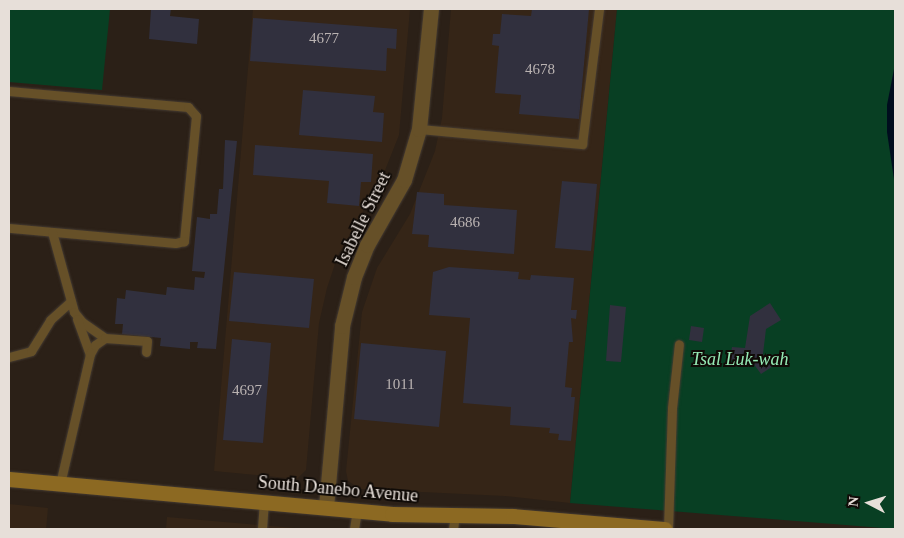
<!DOCTYPE html>
<style>
body{margin:0}
#map{position:relative;width:904px;height:538px;overflow:hidden;background:#2b2017;font-family:"Times New Roman",serif}
div>[style]{position:absolute}
.built>*{inset:0;background:#352517}
.green>*{inset:0;background:#083f23}
.water>*{inset:0;background:#000d1e}
.building>*{inset:0;background:#31303e}
.roads{filter:drop-shadow(0 0 1px #453b32) drop-shadow(0 0 1px #453b32)}
.lane>*{height:9px;margin:-4.5px;padding:0 4.5px;transform-origin:4.5px;border-radius:4.5px;background:#665028}
.street>*{height:15px;margin:-7.5px;padding:0 7.5px;transform-origin:7.5px;border-radius:7.5px;background:#665028}
.secondary>*{height:15px;margin:-7.5px;padding:0 7.5px;transform-origin:7.5px;border-radius:7.5px;background:#8c6922}
span{translate:-50% -50%;white-space:nowrap;text-align:center;line-height:1.15;-webkit-text-stroke:4px #100b07;paint-order:stroke}
.number-label{font-size:15px;color:#bab3b2}
.number-label span{-webkit-text-stroke-width:0}
.street-label{font-size:18px;color:#e7dfd9}
.park-label{font-size:18px;color:#95eab5;font-style:italic}
.frame{position:absolute;inset:0;border:10px solid #e7dfd9;pointer-events:none}
.north{position:absolute;left:844px;top:478px;width:50px;height:50px;-webkit-text-stroke:4px #100b07;paint-order:stroke;rotate:275deg;font-size:14px;font-weight:700;line-height:20px;text-align:center;color:#e7dfd9}
.north::after{content:'';display:block;margin:auto;width:18px;height:22px;background:#e7dfd9;clip-path:polygon(50% 0,100% 100%,50% 72%,0 100%)}
</style>
<div id="map">
<div class="built">
<div style="clip-path:polygon(253px 9px,410px 9px,399px 135px,382px 178px,338px 255px,327px 288px,319px 323px,306px 470px,297px 479px,214px 471px)"></div>
<div style="clip-path:polygon(451px 9px,617px 9px,570px 503px,505px 496px,360px 489px,348px 481px,346px 471px,362px 312px,377px 268px,410px 214px,435px 151px,442px 118px)"></div>
<div style="clip-path:polygon(9px 504px,48px 508px,46px 529px,9px 529px)"></div>
<div style="clip-path:polygon(167px 517px,306px 529px,166px 529px)"></div>
</div>
<div class="green">
<div style="clip-path:polygon(9px 9px,110px 9px,102px 90px,9px 82px)"></div>
<div style="clip-path:polygon(617px 9px,895px 9px,895px 529px,570px 503px)"></div>
</div>
<div class="water">
<div style="clip-path:polygon(895px 64px,895px 186px,887px 132px,887px 105px)"></div>
</div>
<div class="building">
<div style="clip-path:polygon(151px 9px,171px 9px,170px 16px,199px 19px,197px 44px,149px 39px)"></div>
<div style="clip-path:polygon(532px 9px,589px 9px,579px 119px,519px 114px,521px 95px,495px 93px,499px 46px,492px 45px,493px 34px,500px 34px,502px 14px,531px 16px)"></div>
<div style="clip-path:polygon(253px 18px,397px 29px,396px 49px,387px 48px,386px 71px,250px 61px)"></div>
<div style="clip-path:polygon(303px 90px,375px 96px,373px 112px,384px 113px,382px 142px,299px 135px)"></div>
<div style="clip-path:polygon(225px 140px,237px 141px,216px 349px,197px 348px,198px 342px,190px 342px,190px 349px,160px 346px,161px 338px,122px 334px,123px 324px,115px 324px,117px 298px,125px 299px,126px 290px,166px 295px,167px 287px,194px 290px,195px 277px,204px 278px,205px 272px,192px 271px,197px 217px,210px 219px,210px 214px,217px 214px,219px 189px,223px 189px)"></div>
<div style="clip-path:polygon(255px 145px,373px 154px,371px 182px,361px 182px,359px 206px,327px 203px,329px 181px,253px 175px)"></div>
<div style="clip-path:polygon(562px 181px,597px 184px,591px 251px,555px 248px)"></div>
<div style="clip-path:polygon(417px 192px,444px 194px,444px 205px,517px 210px,514px 254px,428px 247px,429px 235px,412px 234px)"></div>
<div style="clip-path:polygon(449px 267px,519px 272px,518px 279px,530px 280px,531px 275px,574px 278px,571px 310px,577px 310px,576px 319px,571px 318px,573px 342px,569px 342px,565px 387px,572px 388px,571px 397px,575px 397px,571px 441px,558px 440px,559px 434px,549px 433px,550px 428px,510px 425px,511px 407px,463px 403px,470px 318px,429px 315px,433px 272px)"></div>
<div style="clip-path:polygon(234px 272px,314px 279px,309px 328px,229px 321px)"></div>
<div style="clip-path:polygon(770px 303px,781px 320px,766px 329px,763px 354px,772px 367px,761px 374px,753px 363px,730px 360px,732px 347px,745px 348px,750px 316px)"></div>
<div style="clip-path:polygon(610px 305px,626px 307px,621px 362px,606px 361px)"></div>
<div style="clip-path:polygon(691px 326px,704px 328px,702px 342px,689px 340px)"></div>
<div style="clip-path:polygon(232px 339px,271px 343px,263px 443px,223px 440px)"></div>
<div style="clip-path:polygon(361px 343px,446px 351px,439px 427px,354px 419px)"></div>
</div>
<div class="roads">
<div class="lane">
<div style="left:9px;top:91px;width:180px;rotate:5.1deg"></div>
<div style="left:188px;top:107px;width:12px;rotate:48deg"></div>
<div style="left:196px;top:116px;width:126px;rotate:95.5deg"></div>
<div style="left:184px;top:241px;width:9px;rotate:167deg"></div>
<div style="left:175px;top:243px;width:167px;rotate:-174.8deg"></div>
<div style="left:419px;top:129px;width:164px;rotate:5.3deg"></div>
<div style="left:582px;top:144px;width:136px;rotate:-82.8deg"></div>
<div style="left:52px;top:232px;width:83px;rotate:74.6deg"></div>
<div style="left:74px;top:312px;width:13px;rotate:51deg"></div>
<div style="left:82px;top:322px;width:28px;rotate:35deg"></div>
<div style="left:77px;top:319px;width:37px;rotate:70deg"></div>
<div style="left:9px;top:357px;width:23px;rotate:-15deg"></div>
<div style="left:31px;top:351px;width:36px;rotate:-58deg"></div>
<div style="left:50px;top:320px;width:28px;rotate:-42deg"></div>
<div style="left:60px;top:484px;width:133px;rotate:-77deg"></div>
<div style="left:90px;top:354px;width:10px;rotate:-61deg"></div>
<div style="left:95px;top:345px;width:12px;rotate:-35deg"></div>
<div style="left:105px;top:338px;width:42px;rotate:4.1deg"></div>
<div style="left:147px;top:341px;width:11px;rotate:95deg"></div>
<div style="left:262px;top:529px;width:27px;rotate:-86deg"></div>
<div style="left:354px;top:529px;width:19px;rotate:-81deg"></div>
<div style="left:453px;top:529px;width:14px;rotate:-82deg"></div>
<div style="left:668px;top:529px;width:121px;rotate:-88.1deg"></div>
<div style="left:672px;top:408px;width:64px;rotate:-83.8deg"></div>
</div>
<div class="street">
<div style="left:326px;top:507px;width:182px;rotate:-84.9deg"></div>
<div style="left:342px;top:326px;width:50px;rotate:-76.2deg"></div>
<div style="left:354px;top:277px;width:35px;rotate:-68deg"></div>
<div style="left:367px;top:245px;width:75px;rotate:-60.4deg"></div>
<div style="left:404px;top:180px;width:53px;rotate:-73.6deg"></div>
<div style="left:419px;top:129px;width:121px;rotate:-84.3deg"></div>
</div>
<div class="secondary">
<div style="left:9px;top:479px;width:385px;rotate:5.2deg"></div>
<div style="left:392px;top:514px;width:121px;rotate:0.9deg"></div>
<div style="left:513px;top:516px;width:152px;rotate:4.9deg"></div>
</div>
</div>
<div class="number-label">
<span style="left:324px;top:39px">4677</span>
<span style="left:540px;top:70px">4678</span>
<span style="left:465px;top:223px">4686</span>
<span style="left:400px;top:385px">1011</span>
<span style="left:247px;top:391px">4697</span>
</div>
<div class="street-label">
<span style="left:363px;top:219px;rotate:-64deg">Isabelle Street</span>
<span style="left:338px;top:489px;rotate:5deg">South Danebo Avenue</span>
</div>
<div class="park-label">
<span style="left:740px;top:359px">Tsal Luk-wah</span>
</div>
<div class="frame"></div>
<div class="north">N</div>
</div>
